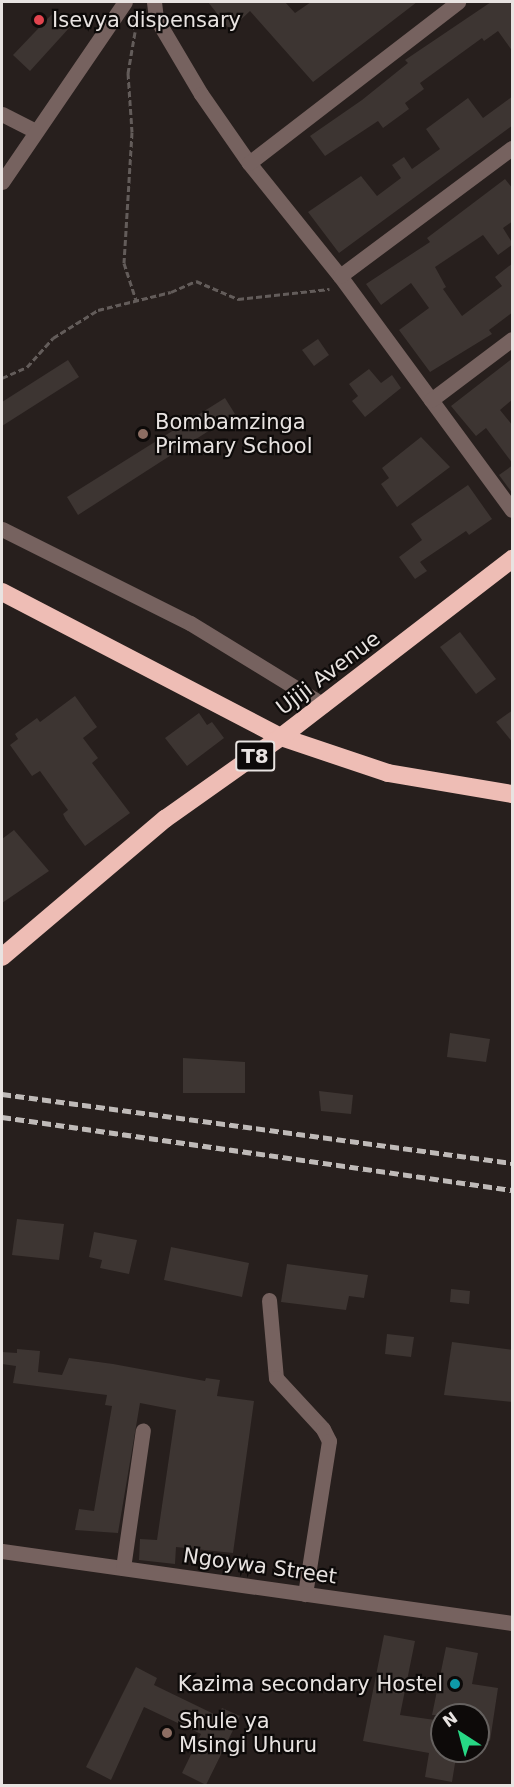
<!DOCTYPE html>
<style>
body{margin:0}
#map{position:relative;width:514px;height:1787px;overflow:hidden;background:#271f1d;font-family:"DejaVu Sans",sans-serif}
div>[style]{position:absolute}
.building>*{inset:0;background:#3d3532}
.path>*{height:3px;margin-top:-1.5px;transform-origin:0;background:repeating-linear-gradient(90deg,#635c5a 0 6px,transparent 0 9px)}
.minor>*{height:15px;margin:-7.5px;padding:0 7.5px;transform-origin:7.5px;border-radius:7.5px;background:#76625f}
.highway>*{height:18px;margin:-9px;padding:0 9px;transform-origin:9px;border-radius:9px;background:#eebdb5}
.rail>*{height:4.5px;margin-top:-2.25px;transform-origin:0;background:repeating-linear-gradient(90deg,#bfbab8 0 9px,transparent 0 13.5px)}
.dots>*{width:16px;height:16px;translate:-50% -50%;box-sizing:border-box;border:3px solid #0d0a09;border-radius:50%}
span{translate:-50% -50%;white-space:nowrap;text-align:center;line-height:1.15;-webkit-text-stroke:4.5px #0d0a09;paint-order:stroke}
.shield-label span{padding:2px 4px;background:#0d0a09;border:2px solid;border-radius:4px;-webkit-text-stroke-width:0}
.shield-label{font-size:20px;color:#e8e3e1;font-weight:700}
.poi-label{font-size:21px;color:#e8e3e1}
.left{translate:0 -50%;text-align:left}
.right{translate:-100% -50%;text-align:right}
.street-label{font-size:21px;color:#e8e3e1}
.frame{position:absolute;inset:0;border:3px solid #e8e3e1;pointer-events:none}
.north{position:absolute;left:430px;top:1703px;width:60px;height:60px;box-sizing:border-box;background:#0d0a09;border:2px solid #65615f;border-radius:50%;rotate:324deg;font-size:16px;font-weight:700;line-height:24px;text-align:center;color:#e8e3e1}
.north::after{content:'';display:block;margin:auto;width:21px;height:27px;background:#27d885;clip-path:polygon(50% 0,100% 100%,50% 72%,0 100%)}
</style>
<div id="map">
<div class="building">
<div style="clip-path:polygon(208px 2px,285px 2px,295px 13px,311px 2px,417px 2px,313px 82px,250px 11px,230px 30px)"></div>
<div style="clip-path:polygon(491px 2px,509px 2px,513px 6px,513px 52px,498px 31px,484px 41px,482px 38px,420px 83px,424px 89px,405px 103px,409px 109px,383px 128px,378px 121px,325px 156px,310px 136px,362px 100px,408px 63px,405px 60px)"></div>
<div style="clip-path:polygon(54px 12px,70px 27px,30px 71px,13px 55px)"></div>
<div style="clip-path:polygon(513px 96px,513px 125px,339px 253px,308px 212px,361px 176px,377px 196px,401px 178px,392px 165px,404px 157px,412px 169px,440px 149px,426px 129px,468px 98px,483px 118px)"></div>
<div style="clip-path:polygon(505px 179px,513px 189px,513px 221px,503px 228px,513px 244px,498px 255px,483px 235px,435px 267px,446px 287px,443px 289px,462px 316px,502px 286px,495px 277px,513px 263px,513px 312px,489px 330px,492px 334px,430px 372px,399px 330px,429px 308px,411px 283px,381px 305px,366px 284px,430px 242px,427px 238px)"></div>
<div style="clip-path:polygon(318px 339px,329px 355px,314px 366px,302px 350px)"></div>
<div style="clip-path:polygon(513px 358px,513px 399px,500px 410px,513px 426px,513px 464px,486px 428px,476px 436px,451px 406px)"></div>
<div style="clip-path:polygon(68px 360px,79px 377px,2px 426px,2px 402px)"></div>
<div style="clip-path:polygon(369px 369px,381px 383px,392px 375px,401px 388px,365px 417px,352px 401px,358px 396px,349px 384px)"></div>
<div style="clip-path:polygon(225px 398px,235px 414px,78px 515px,67px 497px)"></div>
<div style="clip-path:polygon(421px 437px,450px 467px,397px 507px,381px 484px,389px 478px,382px 468px)"></div>
<div style="clip-path:polygon(513px 465px,513px 494px,499px 475px)"></div>
<div style="clip-path:polygon(468px 485px,492px 519px,469px 535px,466px 531px,420px 562px,427px 571px,415px 579px,399px 557px,422px 540px,411px 524px)"></div>
<div style="clip-path:polygon(460px 632px,496px 679px,476px 694px,440px 647px)"></div>
<div style="clip-path:polygon(75px 696px,97px 727px,83px 738px,98px 758px,92px 763px,130px 813px,85px 846px,66px 820px,63px 814px,68px 810px,40px 771px,32px 776px,10px 745px,18px 739px,15px 734px,37px 718px,40px 722px)"></div>
<div style="clip-path:polygon(513px 710px,513px 743px,496px 722px)"></div>
<div style="clip-path:polygon(199px 713px,207px 725px,212px 722px,224px 738px,187px 766px,165px 738px)"></div>
<div style="clip-path:polygon(14px 830px,49px 871px,2px 903px,2px 839px)"></div>
<div style="clip-path:polygon(450px 1033px,490px 1039px,486px 1062px,447px 1057px)"></div>
<div style="clip-path:polygon(183px 1058px,245px 1062px,245px 1093px,183px 1093px)"></div>
<div style="clip-path:polygon(319px 1091px,353px 1095px,351px 1114px,321px 1111px)"></div>
<div style="clip-path:polygon(17px 1219px,64px 1224px,59px 1260px,12px 1255px)"></div>
<div style="clip-path:polygon(94px 1232px,137px 1240px,129px 1274px,100px 1268px,102px 1260px,89px 1257px)"></div>
<div style="clip-path:polygon(171px 1247px,249px 1263px,242px 1297px,164px 1280px)"></div>
<div style="clip-path:polygon(287px 1264px,368px 1275px,364px 1298px,349px 1296px,346px 1310px,281px 1302px)"></div>
<div style="clip-path:polygon(451px 1289px,470px 1291px,469px 1304px,450px 1302px)"></div>
<div style="clip-path:polygon(387px 1334px,414px 1337px,411px 1357px,385px 1354px)"></div>
<div style="clip-path:polygon(452px 1342px,513px 1350px,513px 1402px,444px 1395px)"></div>
<div style="clip-path:polygon(17px 1349px,40px 1351px,38px 1372px,62px 1375px,69px 1358px,113px 1364px,205px 1381px,206px 1378px,220px 1380px,217px 1396px,254px 1401px,233px 1553px,176px 1547px,175px 1564px,139px 1560px,140px 1539px,157px 1540px,176px 1410px,140px 1403px,118px 1533px,75px 1530px,79px 1509px,94px 1511px,112px 1406px,105px 1405px,107px 1395px,13px 1383px,16px 1366px,2px 1364px,2px 1352px,17px 1353px)"></div>
<div style="clip-path:polygon(384px 1635px,415px 1641px,400px 1715px,442px 1721px,442px 1751px,457px 1751px,452px 1782px,425px 1777px,429px 1753px,363px 1741px)"></div>
<div style="clip-path:polygon(446px 1647px,478px 1653px,472px 1684px,498px 1688px,490px 1741px,478px 1739px,478px 1715px,432px 1715px)"></div>
<div style="clip-path:polygon(136px 1667px,157px 1678px,154px 1685px,218px 1716px,222px 1708px,240px 1716px,206px 1785px,182px 1773px,201px 1734px,144px 1707px,111px 1780px,86px 1767px)"></div>
</div>
<div class="path">
<div style="left:134px;top:14px;width:18px;rotate:87deg"></div>
<div style="left:135px;top:32px;width:42px;rotate:99.7deg"></div>
<div style="left:128px;top:73px;width:59px;rotate:86.1deg"></div>
<div style="left:132px;top:132px;width:131px;rotate:93.5deg"></div>
<div style="left:124px;top:263px;width:39px;rotate:72deg"></div>
<div style="left:2px;top:378px;width:27px;rotate:-24deg"></div>
<div style="left:27px;top:367px;width:39px;rotate:-48deg"></div>
<div style="left:53px;top:338px;width:53px;rotate:-31.9deg"></div>
<div style="left:98px;top:310px;width:75px;rotate:-13.9deg"></div>
<div style="left:171px;top:292px;width:27px;rotate:-24deg"></div>
<div style="left:196px;top:281px;width:46px;rotate:23.2deg"></div>
<div style="left:238px;top:299px;width:92px;rotate:-6.3deg"></div>
</div>
<div class="minor">
<div style="left:154px;top:2px;width:16px;rotate:83deg"></div>
<div style="left:156px;top:18px;width:88px;rotate:59.4deg"></div>
<div style="left:201px;top:94px;width:84px;rotate:55.2deg"></div>
<div style="left:249px;top:163px;width:145px;rotate:51.2deg"></div>
<div style="left:340px;top:276px;width:290px;rotate:53.7deg"></div>
<div style="left:2px;top:114px;width:38px;rotate:27deg"></div>
<div style="left:249px;top:163px;width:264px;rotate:-37.6deg"></div>
<div style="left:2px;top:182px;width:218px;rotate:-55.7deg"></div>
<div style="left:340px;top:276px;width:214px;rotate:-36.7deg"></div>
<div style="left:431px;top:400px;width:101px;rotate:-37deg"></div>
<div style="left:2px;top:529px;width:210px;rotate:26.6deg"></div>
<div style="left:190px;top:623px;width:157px;rotate:31.5deg"></div>
<div style="left:269px;top:1300px;width:78px;rotate:84.9deg"></div>
<div style="left:276px;top:1378px;width:69px;rotate:47.3deg"></div>
<div style="left:323px;top:1429px;width:13px;rotate:63deg"></div>
<div style="left:329px;top:1441px;width:155px;rotate:98.9deg"></div>
<div style="left:2px;top:1551px;width:515px;rotate:8.04deg"></div>
<div style="left:123px;top:1568px;width:139px;rotate:-81.8deg"></div>
</div>
<div class="highway">
<div style="left:2px;top:592px;width:314px;rotate:27.5deg"></div>
<div style="left:281px;top:737px;width:113px;rotate:18.6deg"></div>
<div style="left:388px;top:773px;width:126px;rotate:9.6deg"></div>
<div style="left:2px;top:957px;width:214px;rotate:-40.3deg"></div>
<div style="left:165px;top:819px;width:142px;rotate:-35.3deg"></div>
<div style="left:281px;top:737px;width:292px;rotate:-37.6deg"></div>
</div>
<div class="rail">
<div style="left:2px;top:1094px;width:515px;rotate:7.7deg"></div>
<div style="left:2px;top:1117px;width:515px;rotate:8.15deg"></div>
</div>
<div class="dots">
<div style="left:39px;top:20px;background:#e0444e"></div>
<div style="left:143px;top:434px;background:#8d6e63"></div>
<div style="left:455px;top:1684px;background:#0f9aa8"></div>
<div style="left:167px;top:1733px;background:#8d6e63"></div>
</div>
<div class="shield-label">
<span style="left:255px;top:756px">T8</span>
</div>
<div class="poi-label">
<span class="left" style="left:52px;top:20px">Isevya dispensary</span>
<span class="left" style="left:155px;top:434px">Bombamzinga<br>Primary School</span>
<span class="right" style="left:443px;top:1684px">Kazima secondary Hostel</span>
<span class="left" style="left:179px;top:1733px">Shule ya<br>Msingi Uhuru</span>
</div>
<div class="street-label">
<span style="left:328px;top:673px;rotate:-37deg">Ujiji Avenue</span>
<span style="left:260px;top:1566px;rotate:8deg">Ngoywa Street</span>
</div>
<div class="frame"></div>
<div class="north">N</div>
</div>
